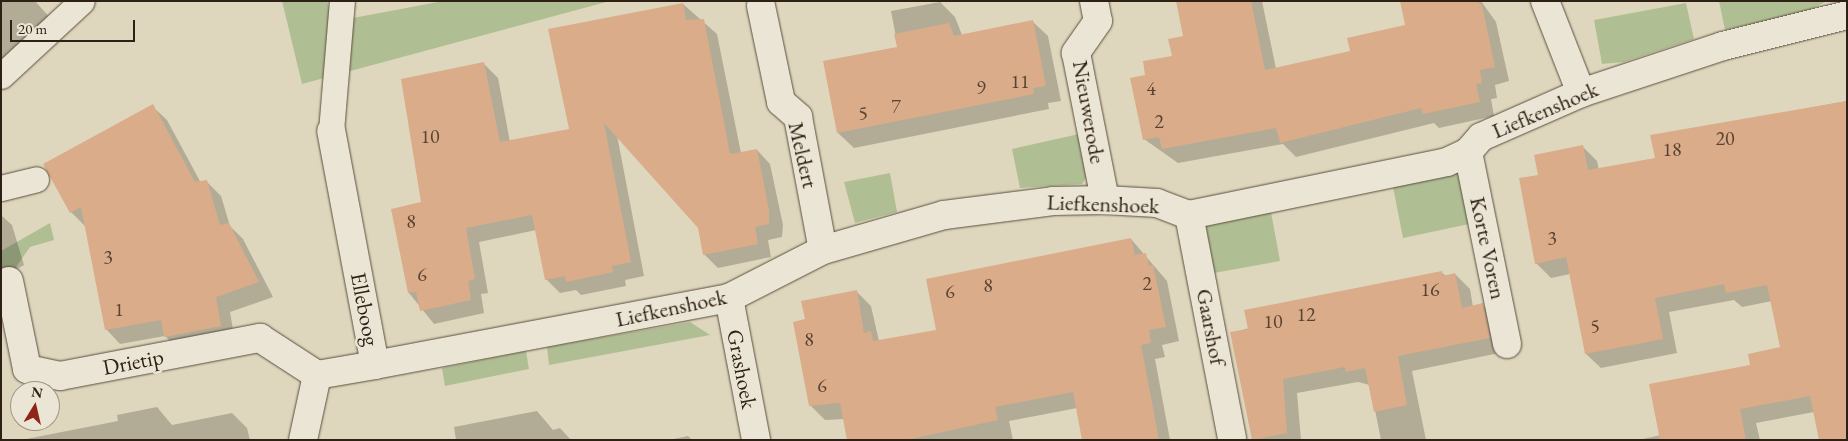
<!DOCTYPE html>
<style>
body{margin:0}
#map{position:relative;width:1848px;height:441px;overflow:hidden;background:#dfd7bd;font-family:"EB Garamond",serif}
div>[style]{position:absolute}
.green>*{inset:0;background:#b0bf93}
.shadow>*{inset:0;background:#0003}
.building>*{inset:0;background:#daac8a}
.roads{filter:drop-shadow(0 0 1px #5b4e3f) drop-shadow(0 0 1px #5b4e3f)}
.lane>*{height:25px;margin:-12.5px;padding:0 12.5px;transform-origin:12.5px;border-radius:12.5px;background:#eae5d4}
.street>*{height:28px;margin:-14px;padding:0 14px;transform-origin:14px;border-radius:14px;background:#eae5d4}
span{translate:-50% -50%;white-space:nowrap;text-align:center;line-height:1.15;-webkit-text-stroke:5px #eae5d4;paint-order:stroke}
.number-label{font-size:20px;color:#5a4332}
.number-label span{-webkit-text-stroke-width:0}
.street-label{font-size:22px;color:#2f2015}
.frame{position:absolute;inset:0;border:2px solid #2f2015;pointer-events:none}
.north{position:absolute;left:10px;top:381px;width:50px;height:50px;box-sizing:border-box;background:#eae5d4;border:1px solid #9f9688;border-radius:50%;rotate:9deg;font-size:14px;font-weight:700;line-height:20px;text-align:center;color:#2f2015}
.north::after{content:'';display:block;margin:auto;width:18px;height:22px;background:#8f2418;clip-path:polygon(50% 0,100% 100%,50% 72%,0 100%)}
.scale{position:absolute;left:10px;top:20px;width:125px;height:22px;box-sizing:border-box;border:2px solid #2f2015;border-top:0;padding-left:6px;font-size:15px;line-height:18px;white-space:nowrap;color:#2f2015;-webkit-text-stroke:4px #eae5d4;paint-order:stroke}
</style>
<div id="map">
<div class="green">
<div style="clip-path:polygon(282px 1px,327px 1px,332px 22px,443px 1px,610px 1px,302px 84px)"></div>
<div style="clip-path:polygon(1719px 1px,1827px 1px,1808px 11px,1725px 30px)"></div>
<div style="clip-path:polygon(1686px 3px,1694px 39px,1624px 62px,1602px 64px,1594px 20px)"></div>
<div style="clip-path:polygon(1079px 134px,1087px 177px,1082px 184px,1020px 188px,1012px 149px)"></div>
<div style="clip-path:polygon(890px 173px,897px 212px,855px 223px,844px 182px)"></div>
<div style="clip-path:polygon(1459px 173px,1469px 224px,1403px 238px,1393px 187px)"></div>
<div style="clip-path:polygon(1271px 212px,1280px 261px,1214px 273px,1206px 226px)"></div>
<div style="clip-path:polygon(50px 223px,54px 240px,30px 247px,14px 270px,1px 272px,1px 251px)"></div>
<div style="clip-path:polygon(690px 322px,710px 335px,549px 365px,547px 347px)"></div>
<div style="clip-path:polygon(526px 351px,529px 369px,445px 386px,442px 368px)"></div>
</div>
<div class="shadow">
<div style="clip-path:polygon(1px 1px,35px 1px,61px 30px,1px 73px)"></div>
<div style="clip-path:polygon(1177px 1px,1262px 1px,1276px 69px,1352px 52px,1406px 26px,1401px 1px,1481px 1px,1496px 22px,1509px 81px,1495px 85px,1497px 98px,1491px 99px,1494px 116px,1439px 128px,1434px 123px,1296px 157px,1283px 144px,1178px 163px,1144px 139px,1147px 76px,1173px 57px,1185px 37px)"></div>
<div style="clip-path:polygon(940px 2px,955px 17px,962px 35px,1032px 21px,1048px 36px,1061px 101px,1048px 103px,1049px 109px,854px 148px,838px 133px,825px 62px,898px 48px,891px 11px)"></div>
<div style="clip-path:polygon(683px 4px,717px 34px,741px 153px,757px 150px,770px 164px,783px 225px,782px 237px,768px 240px,771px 257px,718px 268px,704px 254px,699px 227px,617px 135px,644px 276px,625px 280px,626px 286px,581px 295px,576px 290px,560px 293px,546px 279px,536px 230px,479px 242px,488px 293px,481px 294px,484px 313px,434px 324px,409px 293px,422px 203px,484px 64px,498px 78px,510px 142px,570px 130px)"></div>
<div style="clip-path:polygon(1847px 101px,1847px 440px,1814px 412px,1756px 423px,1760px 440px,1638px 440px,1661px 435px,1781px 348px,1772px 301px,1742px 307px,1734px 300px,1669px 312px,1677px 353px,1601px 368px,1586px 354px,1570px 274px,1551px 278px,1536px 263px,1539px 176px,1583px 147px,1597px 161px,1599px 170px,1657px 159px,1652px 136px)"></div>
<div style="clip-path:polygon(152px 106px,167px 120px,201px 183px,207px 182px,221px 196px,230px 226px,243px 239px,273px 297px,230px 312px,235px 341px,180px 351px,165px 336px,120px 344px,106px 329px,86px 227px,71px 212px)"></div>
<div style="clip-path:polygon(1px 215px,12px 225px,24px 265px,1px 278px)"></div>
<div style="clip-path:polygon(1131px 239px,1167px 281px,1179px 341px,1162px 345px,1165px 357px,1155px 359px,1170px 440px,1083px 440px,1077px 408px,1009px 421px,1013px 440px,848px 440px,844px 419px,825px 420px,810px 405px,807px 320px,856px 291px,871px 306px,879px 341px,937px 331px)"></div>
<div style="clip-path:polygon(1441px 272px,1446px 276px,1455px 274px,1470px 289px,1473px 307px,1482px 305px,1497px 319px,1504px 352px,1412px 371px,1426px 440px,1381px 440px,1370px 385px,1358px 382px,1297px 393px,1301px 440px,1254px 440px,1232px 333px)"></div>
<div style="clip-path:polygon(157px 407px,172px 425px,232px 413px,247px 428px,250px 440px,21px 440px,118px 421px,117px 415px)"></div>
<div style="clip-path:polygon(537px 411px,553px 430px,560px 428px,571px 440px,456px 440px,454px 427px)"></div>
<div style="clip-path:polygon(688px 436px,692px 440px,669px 440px)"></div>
</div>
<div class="building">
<div style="clip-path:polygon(1176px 1px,1251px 1px,1265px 70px,1350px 51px,1347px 38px,1405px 25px,1400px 1px,1476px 1px,1482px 5px,1495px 67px,1480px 70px,1482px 83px,1476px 84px,1480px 102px,1423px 114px,1421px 108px,1280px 143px,1276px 128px,1162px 149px,1159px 137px,1143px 140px,1130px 78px,1145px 75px,1143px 61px,1172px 56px,1168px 39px,1183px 36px)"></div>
<div style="clip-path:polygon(683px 3px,686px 20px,704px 19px,730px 154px,757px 149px,769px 210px,769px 224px,755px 227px,758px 244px,703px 255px,698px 228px,604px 123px,631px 262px,612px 266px,613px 272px,566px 282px,565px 276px,545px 280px,532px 215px,466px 228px,475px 279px,468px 281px,471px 300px,420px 311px,416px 292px,408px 293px,391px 209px,421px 202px,401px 79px,484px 62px,500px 142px,569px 129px,548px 29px)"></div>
<div style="clip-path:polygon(1033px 20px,1046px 86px,1033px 88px,1034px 94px,837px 133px,823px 61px,897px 47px,894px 34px,949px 23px,954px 36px)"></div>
<div style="clip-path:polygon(1847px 101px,1847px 440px,1819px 440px,1810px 396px,1740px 409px,1746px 440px,1660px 440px,1649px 384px,1750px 365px,1748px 354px,1780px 347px,1767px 285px,1726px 293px,1724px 284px,1655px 298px,1663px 339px,1585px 354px,1566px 257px,1535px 264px,1519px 178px,1538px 175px,1534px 155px,1583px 145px,1588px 170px,1655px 158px,1650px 135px)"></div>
<div style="clip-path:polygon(153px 104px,195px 182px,207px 180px,220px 225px,229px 223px,259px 282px,216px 297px,221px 326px,164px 337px,161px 320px,105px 330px,81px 207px,70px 213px,43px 164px)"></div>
<div style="clip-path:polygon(1131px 238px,1135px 255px,1146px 253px,1149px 266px,1153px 265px,1166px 327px,1149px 330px,1151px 343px,1141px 345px,1159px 440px,1082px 440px,1073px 392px,995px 407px,998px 420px,906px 440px,847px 440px,840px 403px,809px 406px,793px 322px,805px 319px,801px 301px,857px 290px,864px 333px,871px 331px,873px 341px,936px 330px,926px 279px)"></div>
<div style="clip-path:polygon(1442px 271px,1443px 276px,1455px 273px,1462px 308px,1483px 303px,1490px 338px,1398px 356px,1407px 405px,1374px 412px,1365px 368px,1346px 372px,1345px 367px,1283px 379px,1287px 433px,1252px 440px,1230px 332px,1248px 329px,1244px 310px)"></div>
</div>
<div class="roads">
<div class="lane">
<div style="left:1px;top:76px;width:110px;rotate:-42.8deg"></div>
<div style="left:331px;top:131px;width:130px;rotate:-85.2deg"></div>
<div style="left:1px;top:188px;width:36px;rotate:-14deg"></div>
</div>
<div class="street">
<div style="left:1094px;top:1px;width:20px;rotate:79deg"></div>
<div style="left:1098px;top:21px;width:39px;rotate:125deg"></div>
<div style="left:1076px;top:53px;width:150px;rotate:78.8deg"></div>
<div style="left:1545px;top:1px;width:99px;rotate:68.6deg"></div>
<div style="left:761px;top:6px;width:98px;rotate:78.2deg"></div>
<div style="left:781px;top:102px;width:23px;rotate:41deg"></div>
<div style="left:798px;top:117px;width:135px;rotate:79.4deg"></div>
<div style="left:1468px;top:152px;width:196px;rotate:78.5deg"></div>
<div style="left:1189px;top:215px;width:228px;rotate:79.1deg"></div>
<div style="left:9px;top:281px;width:90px;rotate:78.4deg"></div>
<div style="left:27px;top:369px;width:34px;rotate:12deg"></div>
<div style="left:60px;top:376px;width:204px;rotate:-10.8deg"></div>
<div style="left:260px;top:338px;width:68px;rotate:33deg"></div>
<div style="left:729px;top:298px;width:145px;rotate:79.2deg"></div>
<div style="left:375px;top:365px;width:360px;rotate:-10.7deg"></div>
<div style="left:729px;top:298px;width:106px;rotate:-27.1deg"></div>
<div style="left:823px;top:250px;width:126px;rotate:-16.1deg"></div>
<div style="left:944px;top:215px;width:110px;rotate:-7.3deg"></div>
<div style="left:1053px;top:201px;width:52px;rotate:-1.1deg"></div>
<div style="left:1105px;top:200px;width:52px;rotate:3.3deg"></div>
<div style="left:1157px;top:203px;width:34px;rotate:21deg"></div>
<div style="left:1189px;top:215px;width:263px;rotate:-11.6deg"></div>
<div style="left:1447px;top:162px;width:23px;rotate:-25deg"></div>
<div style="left:1468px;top:152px;width:20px;rotate:-49deg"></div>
<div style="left:1481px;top:137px;width:109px;rotate:-23.7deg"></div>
<div style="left:1581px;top:93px;width:150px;rotate:-18.3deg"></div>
<div style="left:1723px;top:46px;width:128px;rotate:-14deg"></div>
<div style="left:303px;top:440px;width:66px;rotate:-77.8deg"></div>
<div style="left:317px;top:375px;width:59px;rotate:-9.8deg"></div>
<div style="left:375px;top:365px;width:238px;rotate:-100.6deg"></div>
</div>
</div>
<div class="number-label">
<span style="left:1020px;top:81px">11</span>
<span style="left:981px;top:87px">9</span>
<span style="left:1151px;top:88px">4</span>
<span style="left:896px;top:106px">7</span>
<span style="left:863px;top:113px">5</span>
<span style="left:1159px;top:121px">2</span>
<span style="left:430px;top:136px">10</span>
<span style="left:1725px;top:138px">20</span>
<span style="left:1672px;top:149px">18</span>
<span style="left:411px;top:221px">8</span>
<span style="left:1552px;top:238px">3</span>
<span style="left:108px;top:257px">3</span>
<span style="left:422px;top:274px">6</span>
<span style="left:1147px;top:283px">2</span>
<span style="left:988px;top:285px">8</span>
<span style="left:1430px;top:289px">16</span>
<span style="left:950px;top:291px">6</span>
<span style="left:119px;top:309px">1</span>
<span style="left:1306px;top:314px">12</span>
<span style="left:1273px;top:321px">10</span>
<span style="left:1595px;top:326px">5</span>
<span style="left:809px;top:339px">8</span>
<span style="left:822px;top:385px">6</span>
</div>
<div class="street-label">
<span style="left:1545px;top:110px;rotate:-23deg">Liefkenshoek</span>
<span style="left:1089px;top:112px;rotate:80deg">Nieuwerode</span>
<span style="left:803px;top:155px;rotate:77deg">Meldert</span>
<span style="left:1103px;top:204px;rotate:2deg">Liefkenshoek</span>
<span style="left:1488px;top:248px;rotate:78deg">Korte Voren</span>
<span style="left:671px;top:308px;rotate:-12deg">Liefkenshoek</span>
<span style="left:365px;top:309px;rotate:79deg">Elleboog</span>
<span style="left:1211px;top:327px;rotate:79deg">Gaarshof</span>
<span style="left:133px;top:362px;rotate:-11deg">Drietip</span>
<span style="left:742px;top:369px;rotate:79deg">Grashoek</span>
</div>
<div class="frame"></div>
<div class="north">N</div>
<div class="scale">20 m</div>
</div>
